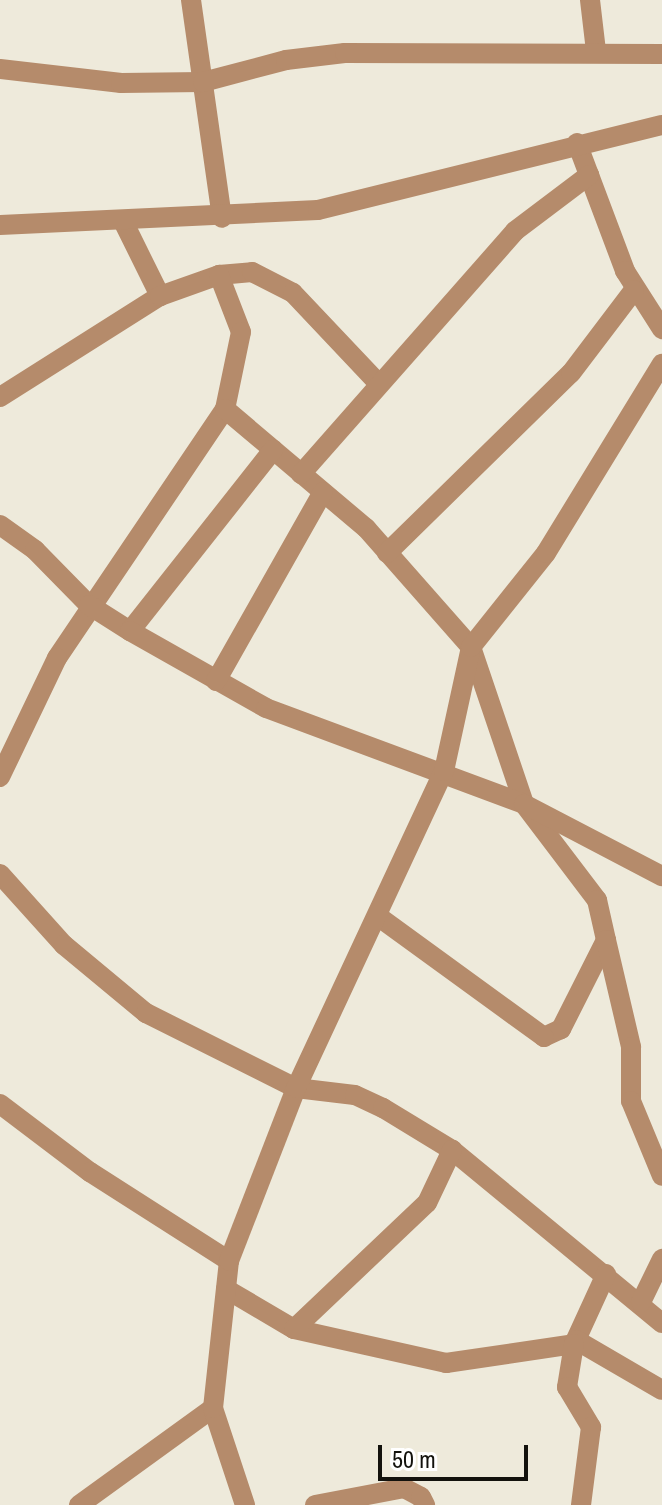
<!DOCTYPE html>
<style>
body{margin:0}
#map{position:relative;width:662px;height:1505px;overflow:hidden;background:#eeeadb;font-family:"Archivo Narrow",sans-serif}
div>[style]{position:absolute}
.street>*{height:20px;margin:-10px;padding:0 10px;transform-origin:10px;border-radius:10px;background:#b58b6b}
span{translate:-50% -50%;white-space:nowrap;text-align:center;line-height:1.15;-webkit-text-stroke:6px #fff;paint-order:stroke}
.scale{position:absolute;left:378px;top:1445px;width:150px;height:36px;box-sizing:border-box;border:4px solid #13120d;border-top:0;padding-left:10px;font-size:24px;line-height:28px;white-space:nowrap;color:#13120d;-webkit-text-stroke:6px #fff;paint-order:stroke}
</style>
<div id="map">
<div class="street">
<div style="left:191px;top:0;width:220px;rotate:81.9deg"></div>
<div style="left:590px;top:0;width:51px;rotate:83.3deg"></div>
<div style="left:0;top:69px;width:122px;rotate:6.6deg"></div>
<div style="left:121px;top:83px;width:82px;rotate:-0.7deg"></div>
<div style="left:203px;top:82px;width:86px;rotate:-14.8deg"></div>
<div style="left:286px;top:60px;width:59px;rotate:-6.8deg"></div>
<div style="left:345px;top:53px;width:317px;rotate:0.2deg"></div>
<div style="left:577px;top:143px;width:137px;rotate:69.4deg"></div>
<div style="left:625px;top:271px;width:69px;rotate:57.5deg"></div>
<div style="left:123px;top:221px;width:84px;rotate:63.7deg"></div>
<div style="left:0;top:225px;width:318px;rotate:-2.7deg"></div>
<div style="left:318px;top:210px;width:354px;rotate:-13.9deg"></div>
<div style="left:219px;top:275px;width:33px;rotate:-5deg"></div>
<div style="left:252px;top:272px;width:46px;rotate:27.1deg"></div>
<div style="left:293px;top:293px;width:124px;rotate:46.6deg"></div>
<div style="left:0;top:397px;width:189px;rotate:-32.3deg"></div>
<div style="left:160px;top:296px;width:63px;rotate:-19.6deg"></div>
<div style="left:219px;top:275px;width:61px;rotate:68.9deg"></div>
<div style="left:241px;top:332px;width:79px;rotate:101.7deg"></div>
<div style="left:225px;top:409px;width:300px;rotate:124deg"></div>
<div style="left:57px;top:658px;width:132px;rotate:115.6deg"></div>
<div style="left:225px;top:409px;width:185px;rotate:40.2deg"></div>
<div style="left:366px;top:528px;width:159px;rotate:48.6deg"></div>
<div style="left:471px;top:647px;width:166px;rotate:71.3deg"></div>
<div style="left:524px;top:804px;width:121px;rotate:52.8deg"></div>
<div style="left:597px;top:900px;width:41px;rotate:77.3deg"></div>
<div style="left:606px;top:940px;width:100px;rotate:116.8deg"></div>
<div style="left:561px;top:1029px;width:19px;rotate:155deg"></div>
<div style="left:544px;top:1037px;width:203px;rotate:-144deg"></div>
<div style="left:301px;top:474px;width:324px;rotate:-48.6deg"></div>
<div style="left:515px;top:231px;width:93px;rotate:-37.1deg"></div>
<div style="left:0;top:525px;width:43px;rotate:35.5deg"></div>
<div style="left:35px;top:550px;width:77px;rotate:45.5deg"></div>
<div style="left:89px;top:605px;width:49px;rotate:32.4deg"></div>
<div style="left:130px;top:631px;width:231px;rotate:-51.7deg"></div>
<div style="left:387px;top:553px;width:257px;rotate:-44.4deg"></div>
<div style="left:571px;top:373px;width:104px;rotate:-52.8deg"></div>
<div style="left:130px;top:631px;width:156px;rotate:29.5deg"></div>
<div style="left:266px;top:708px;width:275px;rotate:20.4deg"></div>
<div style="left:524px;top:804px;width:156px;rotate:27.6deg"></div>
<div style="left:216px;top:681px;width:217px;rotate:-60.5deg"></div>
<div style="left:0;top:874px;width:96px;rotate:48deg"></div>
<div style="left:64px;top:945px;width:107px;rotate:39.7deg"></div>
<div style="left:146px;top:1013px;width:168px;rotate:26.6deg"></div>
<div style="left:296px;top:1088px;width:59px;rotate:6.8deg"></div>
<div style="left:355px;top:1095px;width:31px;rotate:25deg"></div>
<div style="left:383px;top:1108px;width:81px;rotate:31.3deg"></div>
<div style="left:452px;top:1150px;width:272px;rotate:39.5deg"></div>
<div style="left:606px;top:940px;width:110px;rotate:76.8deg"></div>
<div style="left:631px;top:1047px;width:54px;rotate:90deg"></div>
<div style="left:631px;top:1101px;width:81px;rotate:67.5deg"></div>
<div style="left:0;top:1104px;width:113px;rotate:37.1deg"></div>
<div style="left:90px;top:1172px;width:165px;rotate:32.6deg"></div>
<div style="left:226px;top:1289px;width:79px;rotate:30.5deg"></div>
<div style="left:294px;top:1329px;width:156px;rotate:12.6deg"></div>
<div style="left:446px;top:1363px;width:129px;rotate:-8.4deg"></div>
<div style="left:574px;top:1344px;width:77px;rotate:-65.4deg"></div>
<div style="left:641px;top:1302px;width:48px;rotate:-64deg"></div>
<div style="left:294px;top:1329px;width:183px;rotate:-43.5deg"></div>
<div style="left:427px;top:1203px;width:59px;rotate:-64.7deg"></div>
<div style="left:576px;top:1340px;width:99px;rotate:30.2deg"></div>
<div style="left:574px;top:1344px;width:44px;rotate:99.2deg"></div>
<div style="left:567px;top:1387px;width:47px;rotate:59deg"></div>
<div style="left:591px;top:1427px;width:79px;rotate:97.3deg"></div>
<div style="left:79px;top:1505px;width:165px;rotate:-35.9deg"></div>
<div style="left:245px;top:1505px;width:102px;rotate:-108.3deg"></div>
<div style="left:213px;top:1408px;width:148px;rotate:-83.8deg"></div>
<div style="left:229px;top:1261px;width:186px;rotate:-68.8deg"></div>
<div style="left:296px;top:1088px;width:350px;rotate:-65deg"></div>
<div style="left:444px;top:771px;width:127px;rotate:-77.7deg"></div>
<div style="left:471px;top:647px;width:120px;rotate:-51.4deg"></div>
<div style="left:546px;top:553px;width:222px;rotate:-58.5deg"></div>
<div style="left:315px;top:1505px;width:91px;rotate:-10.8deg"></div>
<div style="left:404px;top:1488px;width:19px;rotate:28deg"></div>
<div style="left:421px;top:1497px;width:9px;rotate:63deg"></div>
</div>
<div class="scale">50 m</div>
</div>
